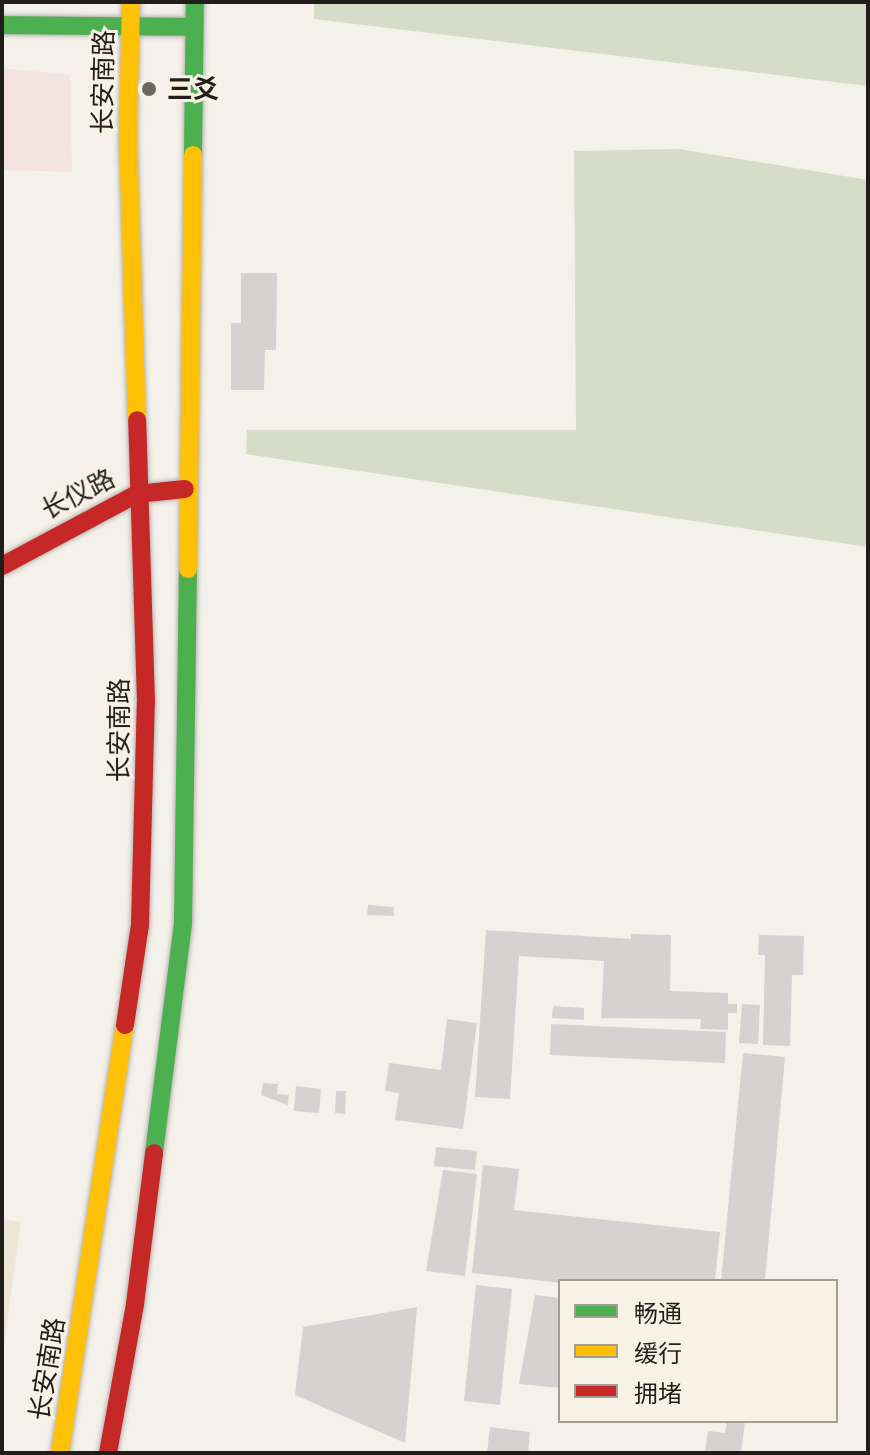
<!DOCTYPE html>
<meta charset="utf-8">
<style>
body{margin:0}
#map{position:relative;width:870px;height:1455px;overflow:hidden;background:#f4f0ea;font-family:Merriweather,"Noto Sans SC",serif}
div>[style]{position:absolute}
.built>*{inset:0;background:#ece5d8}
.medical>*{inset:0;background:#f4e4e0}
.green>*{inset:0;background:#d5dcc8}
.building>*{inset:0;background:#d6d2d1}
.roads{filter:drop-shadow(0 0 2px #b8b5b0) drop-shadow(0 0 2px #b8b5b0)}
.fast>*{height:18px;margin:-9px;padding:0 9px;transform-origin:9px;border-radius:9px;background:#4caf50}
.slow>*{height:18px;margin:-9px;padding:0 9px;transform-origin:9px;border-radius:9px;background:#ffc107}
.jam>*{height:18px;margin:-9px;padding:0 9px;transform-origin:9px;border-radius:9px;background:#c62828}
.dots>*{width:22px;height:22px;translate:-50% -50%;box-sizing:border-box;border:4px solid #f8f1e6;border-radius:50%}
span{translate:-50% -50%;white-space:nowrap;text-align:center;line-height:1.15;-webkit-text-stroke:6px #f8f1e6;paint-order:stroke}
.street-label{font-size:26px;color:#211e1a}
.poi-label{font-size:26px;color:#211e1a;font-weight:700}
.left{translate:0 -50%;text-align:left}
.frame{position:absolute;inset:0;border:4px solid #211e1a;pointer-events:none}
.legend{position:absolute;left:558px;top:1279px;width:280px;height:144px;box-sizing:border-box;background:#f8f1e6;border:2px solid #a29d94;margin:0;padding:10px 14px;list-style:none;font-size:24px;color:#211e1a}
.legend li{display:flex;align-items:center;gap:16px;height:40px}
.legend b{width:40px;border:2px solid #a29d94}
</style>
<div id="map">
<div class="built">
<div style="clip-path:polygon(2px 1219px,21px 1222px,2px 1358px)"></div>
</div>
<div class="medical">
<div style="clip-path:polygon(2px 68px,70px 75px,72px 172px,2px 170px)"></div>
</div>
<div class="green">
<div style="clip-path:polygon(314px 2px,868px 2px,868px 86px,314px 19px)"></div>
<div style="clip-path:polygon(679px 149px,868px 180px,868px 547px,246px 454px,247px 430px,576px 430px,574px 151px)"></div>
</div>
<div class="building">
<div style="clip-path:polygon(241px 273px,277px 273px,276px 350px,265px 350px,264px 390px,231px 390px,231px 323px,241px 323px)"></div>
<div style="clip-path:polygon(368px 905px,394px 907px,394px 916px,367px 915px)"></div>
<div style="clip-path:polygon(486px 930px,631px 939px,631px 934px,671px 935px,670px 991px,728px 993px,728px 1004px,737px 1004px,737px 1013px,728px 1013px,728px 1030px,700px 1029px,701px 1019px,601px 1018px,604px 961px,519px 956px,510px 1099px,475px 1097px)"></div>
<div style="clip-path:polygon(759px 935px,804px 936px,803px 975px,792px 975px,790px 1046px,763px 1045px,765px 955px,758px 955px)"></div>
<div style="clip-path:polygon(742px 1004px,760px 1005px,758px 1044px,739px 1043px)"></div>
<div style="clip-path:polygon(553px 1006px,584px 1008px,584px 1020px,552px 1018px)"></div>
<div style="clip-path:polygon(447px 1019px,477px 1023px,463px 1129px,395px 1120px,399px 1093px,385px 1091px,389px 1063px,441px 1070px)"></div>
<div style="clip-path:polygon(551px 1024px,726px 1032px,725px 1063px,550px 1055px)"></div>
<div style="clip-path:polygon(743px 1053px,785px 1057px,765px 1281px,721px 1281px)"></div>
<div style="clip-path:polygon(263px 1083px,278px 1084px,277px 1094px,289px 1095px,288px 1105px,261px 1095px)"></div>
<div style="clip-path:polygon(296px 1086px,321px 1089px,319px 1113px,294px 1111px)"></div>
<div style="clip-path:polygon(336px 1091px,346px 1091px,345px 1114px,335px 1113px)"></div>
<div style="clip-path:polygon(436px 1147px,477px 1151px,475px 1170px,434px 1166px)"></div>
<div style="clip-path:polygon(483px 1165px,519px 1169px,514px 1210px,720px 1232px,715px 1281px,560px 1283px,472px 1273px)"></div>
<div style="clip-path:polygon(443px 1170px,477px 1174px,465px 1276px,426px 1271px)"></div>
<div style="clip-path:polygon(476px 1285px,512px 1289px,500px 1405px,464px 1401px)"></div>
<div style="clip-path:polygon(535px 1295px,560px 1298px,560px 1388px,519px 1384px)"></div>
<div style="clip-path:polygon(417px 1307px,405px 1443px,295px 1395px,303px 1327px)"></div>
<div style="clip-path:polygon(727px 1421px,745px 1421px,741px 1453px,705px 1453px,708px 1431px,725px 1433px)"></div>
<div style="clip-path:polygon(490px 1427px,530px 1432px,528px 1453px,487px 1453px)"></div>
</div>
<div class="roads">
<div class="fast">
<div style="left:2px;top:25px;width:192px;rotate:0.6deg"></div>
<div style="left:193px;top:155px;width:153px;rotate:-89.3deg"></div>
<div style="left:154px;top:1153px;width:231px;rotate:-82.8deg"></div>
<div style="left:183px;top:924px;width:355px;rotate:-89.2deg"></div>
</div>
<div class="slow">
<div style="left:131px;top:2px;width:136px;rotate:91.3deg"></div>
<div style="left:128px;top:138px;width:282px;rotate:88.2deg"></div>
<div style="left:188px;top:569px;width:414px;rotate:-89.3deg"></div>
<div style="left:60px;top:1453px;width:433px;rotate:-81.4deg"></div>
</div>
<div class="jam">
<div style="left:2px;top:566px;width:153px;rotate:-28.1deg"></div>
<div style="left:137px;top:494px;width:48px;rotate:-5.9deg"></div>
<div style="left:125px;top:1025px;width:101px;rotate:-81.5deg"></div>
<div style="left:140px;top:925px;width:223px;rotate:-88.5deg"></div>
<div style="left:146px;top:702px;width:282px;rotate:-91.8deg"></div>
<div style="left:108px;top:1453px;width:151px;rotate:-79.7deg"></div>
<div style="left:135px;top:1304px;width:152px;rotate:-82.8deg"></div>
</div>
</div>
<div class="dots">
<div style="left:149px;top:89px;background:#6b6863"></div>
</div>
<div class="street-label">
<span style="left:103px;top:82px;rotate:-89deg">长安南路</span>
<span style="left:78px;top:494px;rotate:-27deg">长仪路</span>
<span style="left:119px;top:730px;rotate:-90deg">长安南路</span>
<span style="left:47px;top:1369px;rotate:-81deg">长安南路</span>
</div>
<div class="poi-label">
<span class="left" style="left:167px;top:89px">三爻</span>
</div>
<div class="frame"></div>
<ul class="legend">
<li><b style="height:10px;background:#4caf50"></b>畅通</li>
<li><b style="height:10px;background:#ffc107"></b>缓行</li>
<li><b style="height:10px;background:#c62828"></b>拥堵</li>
</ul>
</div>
